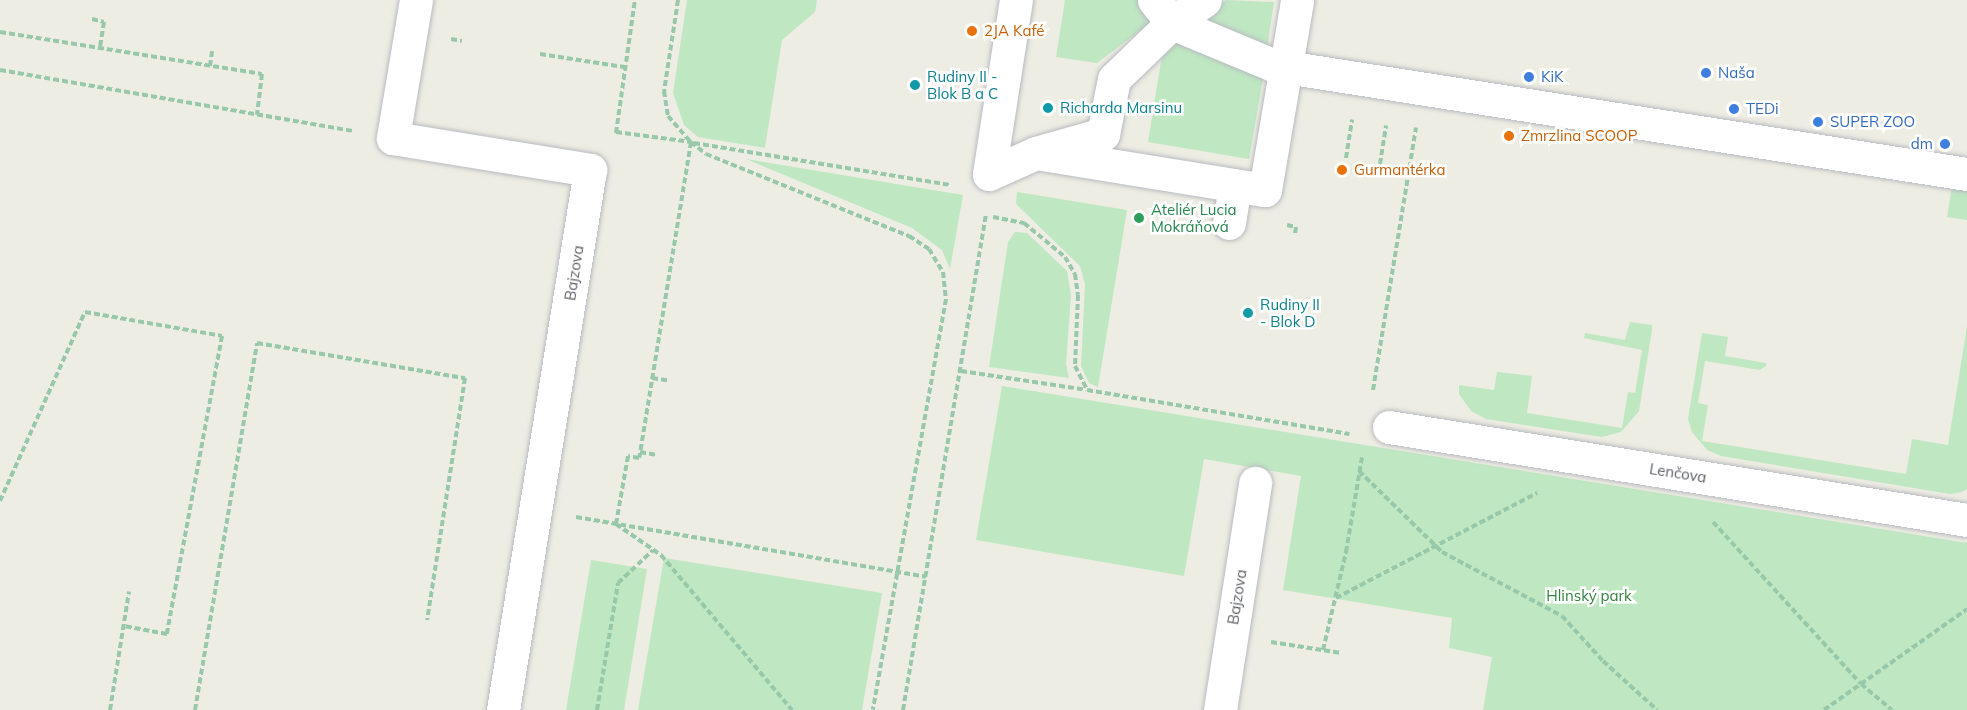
<!DOCTYPE html>
<meta charset="utf-8">
<style>
body{margin:0}
#map{position:relative;width:1967px;height:710px;overflow:hidden;background:#eeede3;font-family:Mulish,sans-serif}
div>[style]{position:absolute}
.green>*{inset:0;background:#bfe7c2}
.path>*{height:4px;margin-top:-2px;transform-origin:0;background:repeating-linear-gradient(90deg,#97c8aa 0 6px,transparent 0 9px)}
.roads{filter:drop-shadow(0 0 2px #b8bac0) drop-shadow(0 0 2px #b8bac0)}
.street>*{height:33px;margin:-16.5px;padding:0 16.5px;transform-origin:16.5px;border-radius:16.5px;background:#fff}
.dots>*{width:16px;height:16px;translate:-50% -50%;box-sizing:border-box;border:3px solid #fff;border-radius:50%}
span{translate:-50% -50%;white-space:nowrap;text-align:center;line-height:1.15;-webkit-text-stroke:5px #fff;paint-order:stroke}
.food-label{font-size:15px;color:#c56008}
.left{translate:0 -50%;text-align:left}
.shop-label{font-size:15px;color:#366cbe}
.right{translate:-100% -50%;text-align:right}
.culture-label{font-size:15px;color:#0d838f}
.leisure-label{font-size:15px;color:#27864d}
.street-label{font-size:15px;color:#5b5e64}
.park-label{font-size:15px;color:#32843e}
</style>
<div id="map">
<div class="green">
<div style="clip-path:polygon(687px 0,817px 0,815px 12px,782px 40px,765px 148px,698px 137px,684px 125px,673px 93px)"></div>
<div style="clip-path:polygon(1065px 0,1143px 0,1157px 18px,1097px 63px,1056px 57px)"></div>
<div style="clip-path:polygon(1226px 0,1274px 2px,1266px 56px,1194px 26px)"></div>
<div style="clip-path:polygon(1177px 37px,1264px 73px,1249px 159px,1148px 142px,1163px 49px)"></div>
<div style="clip-path:polygon(746px 159px,963px 195px,950px 269px,942px 250px,912px 228px)"></div>
<div style="clip-path:polygon(1953px 180px,1967px 183px,1967px 220px,1947px 217px)"></div>
<div style="clip-path:polygon(1017px 192px,1127px 210px,1098px 387px,1089px 383px,1081px 366px,1085px 284px,1080px 266px,1016px 204px)"></div>
<div style="clip-path:polygon(1015px 232px,1027px 233px,1067px 271px,1071px 296px,1066px 364px,1069px 378px,989px 367px,1008px 242px)"></div>
<div style="clip-path:polygon(1630px 322px,1652px 325px,1652px 330px,1639px 411px,1621px 432px,1602px 437px,1486px 419px,1471px 411px,1459px 394px,1459px 385px,1494px 390px,1497px 372px,1532px 376px,1527px 413px,1622px 428px,1628px 392px,1635px 393px,1642px 350px,1584px 338px,1585px 333px,1625px 340px)"></div>
<div style="clip-path:polygon(1967px 326px,1967px 489px,1962px 492px,1950px 494px,1721px 456px,1707px 450px,1692px 432px,1688px 419px,1702px 333px,1728px 337px,1725px 356px,1766px 363px,1766px 366px,1760px 370px,1705px 361px,1698px 403px,1708px 405px,1702px 441px,1906px 474px,1912px 439px,1948px 445px)"></div>
<div style="clip-path:polygon(1002px 386px,1967px 543px,1967px 710px,1483px 710px,1492px 657px,1449px 648px,1452px 618px,1283px 590px,1301px 476px,1204px 459px,1184px 576px,976px 540px)"></div>
<div style="clip-path:polygon(664px 558px,882px 593px,862px 710px,638px 710px)"></div>
<div style="clip-path:polygon(591px 560px,647px 569px,624px 710px,566px 710px)"></div>
</div>
<div class="path">
<div style="left:678px;top:0;width:92px;rotate:98.7deg"></div>
<div style="left:664px;top:91px;width:25px;rotate:81deg"></div>
<div style="left:668px;top:116px;width:35px;rotate:49deg"></div>
<div style="left:691px;top:142px;width:19px;rotate:39deg"></div>
<div style="left:706px;top:154px;width:219px;rotate:22deg"></div>
<div style="left:909px;top:236px;width:24px;rotate:33deg"></div>
<div style="left:929px;top:249px;width:27px;rotate:59deg"></div>
<div style="left:943px;top:272px;width:27px;rotate:84deg"></div>
<div style="left:946px;top:299px;width:417px;rotate:100.1deg"></div>
<div style="left:92px;top:19px;width:12px;rotate:14deg"></div>
<div style="left:104px;top:22px;width:26px;rotate:99deg"></div>
<div style="left:0;top:32px;width:265px;rotate:9.1deg"></div>
<div style="left:262px;top:74px;width:41px;rotate:97deg"></div>
<div style="left:451px;top:39px;width:11px;rotate:10deg"></div>
<div style="left:540px;top:54px;width:85px;rotate:8.8deg"></div>
<div style="left:210px;top:66px;width:15px;rotate:-82deg"></div>
<div style="left:0;top:70px;width:359px;rotate:9.8deg"></div>
<div style="left:616px;top:132px;width:76px;rotate:7.6deg"></div>
<div style="left:691px;top:142px;width:320px;rotate:99.3deg"></div>
<div style="left:639px;top:458px;width:11px;rotate:-170deg"></div>
<div style="left:628px;top:456px;width:69px;rotate:100deg"></div>
<div style="left:616px;top:524px;width:55px;rotate:34.6deg"></div>
<div style="left:661px;top:555px;width:203px;rotate:49.8deg"></div>
<div style="left:616px;top:133px;width:134px;rotate:-81.9deg"></div>
<div style="left:694px;top:143px;width:259px;rotate:9.3deg"></div>
<div style="left:1346px;top:158px;width:39px;rotate:-81deg"></div>
<div style="left:1380px;top:164px;width:39px;rotate:-81deg"></div>
<div style="left:993px;top:217px;width:32px;rotate:11deg"></div>
<div style="left:1024px;top:223px;width:53px;rotate:39.7deg"></div>
<div style="left:1065px;top:257px;width:20px;rotate:60deg"></div>
<div style="left:1075px;top:274px;width:21px;rotate:82deg"></div>
<div style="left:1078px;top:295px;width:71px;rotate:92.4deg"></div>
<div style="left:1075px;top:366px;width:27px;rotate:63deg"></div>
<div style="left:1087px;top:390px;width:266px;rotate:9.5deg"></div>
<div style="left:1287px;top:225px;width:9px;rotate:13deg"></div>
<div style="left:1296px;top:227px;width:7px;rotate:98deg"></div>
<div style="left:961px;top:371px;width:126px;rotate:8.6deg"></div>
<div style="left:652px;top:378px;width:18px;rotate:9deg"></div>
<div style="left:1373px;top:390px;width:266px;rotate:-80.7deg"></div>
<div style="left:640px;top:452px;width:17px;rotate:10deg"></div>
<div style="left:1359px;top:471px;width:116px;rotate:44.3deg"></div>
<div style="left:1442px;top:552px;width:136px;rotate:28.1deg"></div>
<div style="left:1562px;top:616px;width:61px;rotate:47.7deg"></div>
<div style="left:1603px;top:661px;width:73px;rotate:42.2deg"></div>
<div style="left:0;top:501px;width:207px;rotate:-65.8deg"></div>
<div style="left:85px;top:312px;width:139px;rotate:9.9deg"></div>
<div style="left:222px;top:336px;width:303px;rotate:100.5deg"></div>
<div style="left:167px;top:634px;width:44px;rotate:-169.5deg"></div>
<div style="left:576px;top:517px;width:355px;rotate:9.7deg"></div>
<div style="left:1713px;top:522px;width:219px;rotate:47.6deg"></div>
<div style="left:1861px;top:684px;width:40px;rotate:40deg"></div>
<div style="left:1336px;top:598px;width:227px;rotate:-27.6deg"></div>
<div style="left:1271px;top:642px;width:71px;rotate:8.9deg"></div>
<div style="left:1323px;top:650px;width:101px;rotate:-76.8deg"></div>
<div style="left:1346px;top:552px;width:96px;rotate:-80.4deg"></div>
<div style="left:110px;top:710px;width:120px;rotate:-80.9deg"></div>
<div style="left:195px;top:710px;width:372px;rotate:-80.4deg"></div>
<div style="left:257px;top:343px;width:211px;rotate:9.6deg"></div>
<div style="left:465px;top:378px;width:245px;rotate:98.9deg"></div>
<div style="left:597px;top:710px;width:129px;rotate:-80.6deg"></div>
<div style="left:618px;top:583px;width:48px;rotate:-43.3deg"></div>
<div style="left:903px;top:710px;width:503px;rotate:-80.5deg"></div>
<div style="left:1824px;top:710px;width:175px;rotate:-35.2deg"></div>
</div>
<div class="roads">
<div class="street">
<div style="left:416px;top:0;width:140px;rotate:99.5deg"></div>
<div style="left:393px;top:138px;width:200px;rotate:9.2deg"></div>
<div style="left:590px;top:170px;width:547px;rotate:99.15deg"></div>
<div style="left:1154px;top:0;width:29px;rotate:52deg"></div>
<div style="left:1172px;top:23px;width:109px;rotate:22.6deg"></div>
<div style="left:1273px;top:65px;width:703px;rotate:8.93deg"></div>
<div style="left:1036px;top:153px;width:232px;rotate:9.2deg"></div>
<div style="left:1265px;top:190px;width:193px;rotate:-80.4deg"></div>
<div style="left:989px;top:174px;width:51px;rotate:-24.1deg"></div>
<div style="left:1036px;top:153px;width:70px;rotate:-15.8deg"></div>
<div style="left:1103px;top:134px;width:56px;rotate:-78.7deg"></div>
<div style="left:1114px;top:79px;width:81px;rotate:-44deg"></div>
<div style="left:1172px;top:23px;width:40px;rotate:-34.9deg"></div>
<div style="left:989px;top:174px;width:176px;rotate:-81.2deg"></div>
<div style="left:1229px;top:223px;width:38px;rotate:-81deg"></div>
<div style="left:1389px;top:427px;width:585px;rotate:9.14deg"></div>
<div style="left:1220px;top:710px;width:230px;rotate:-81.2deg"></div>
</div>
</div>
<div class="dots">
<div style="left:972px;top:31px;background:#e8710a"></div>
<div style="left:1706px;top:73px;background:#3f7fe0"></div>
<div style="left:1529px;top:77px;background:#3f7fe0"></div>
<div style="left:915px;top:85px;background:#0f9aa8"></div>
<div style="left:1048px;top:108px;background:#0f9aa8"></div>
<div style="left:1734px;top:109px;background:#3f7fe0"></div>
<div style="left:1818px;top:122px;background:#3f7fe0"></div>
<div style="left:1509px;top:136px;background:#e8710a"></div>
<div style="left:1945px;top:144px;background:#3f7fe0"></div>
<div style="left:1342px;top:170px;background:#e8710a"></div>
<div style="left:1139px;top:218px;background:#2e9e5b"></div>
<div style="left:1248px;top:313px;background:#0f9aa8"></div>
</div>
<div class="food-label">
<span class="left" style="left:984px;top:31px">2JA Kafé</span>
<span class="left" style="left:1521px;top:136px">Zmrzlina SCOOP</span>
<span class="left" style="left:1354px;top:170px">Gurmantérka</span>
</div>
<div class="shop-label">
<span class="left" style="left:1718px;top:73px">Naša</span>
<span class="left" style="left:1541px;top:77px">KiK</span>
<span class="left" style="left:1746px;top:109px">TEDi</span>
<span class="left" style="left:1830px;top:122px">SUPER ZOO</span>
<span class="right" style="left:1933px;top:144px">dm</span>
</div>
<div class="culture-label">
<span class="left" style="left:927px;top:85px">Rudiny II -<br>Blok B a C</span>
<span class="left" style="left:1060px;top:108px">Richarda Marsinu</span>
<span class="left" style="left:1260px;top:313px">Rudiny II<br>- Blok D</span>
</div>
<div class="leisure-label">
<span class="left" style="left:1151px;top:218px">Ateliér Lucia<br>Mokráňová</span>
</div>
<div class="street-label">
<span style="left:574px;top:273px;rotate:-81deg">Bajzova</span>
<span style="left:1678px;top:473px;rotate:9deg">Lenčova</span>
<span style="left:1237px;top:597px;rotate:-81deg">Bajzova</span>
</div>
<div class="park-label">
<span style="left:1589px;top:596px">Hlinský park</span>
</div>
</div>
